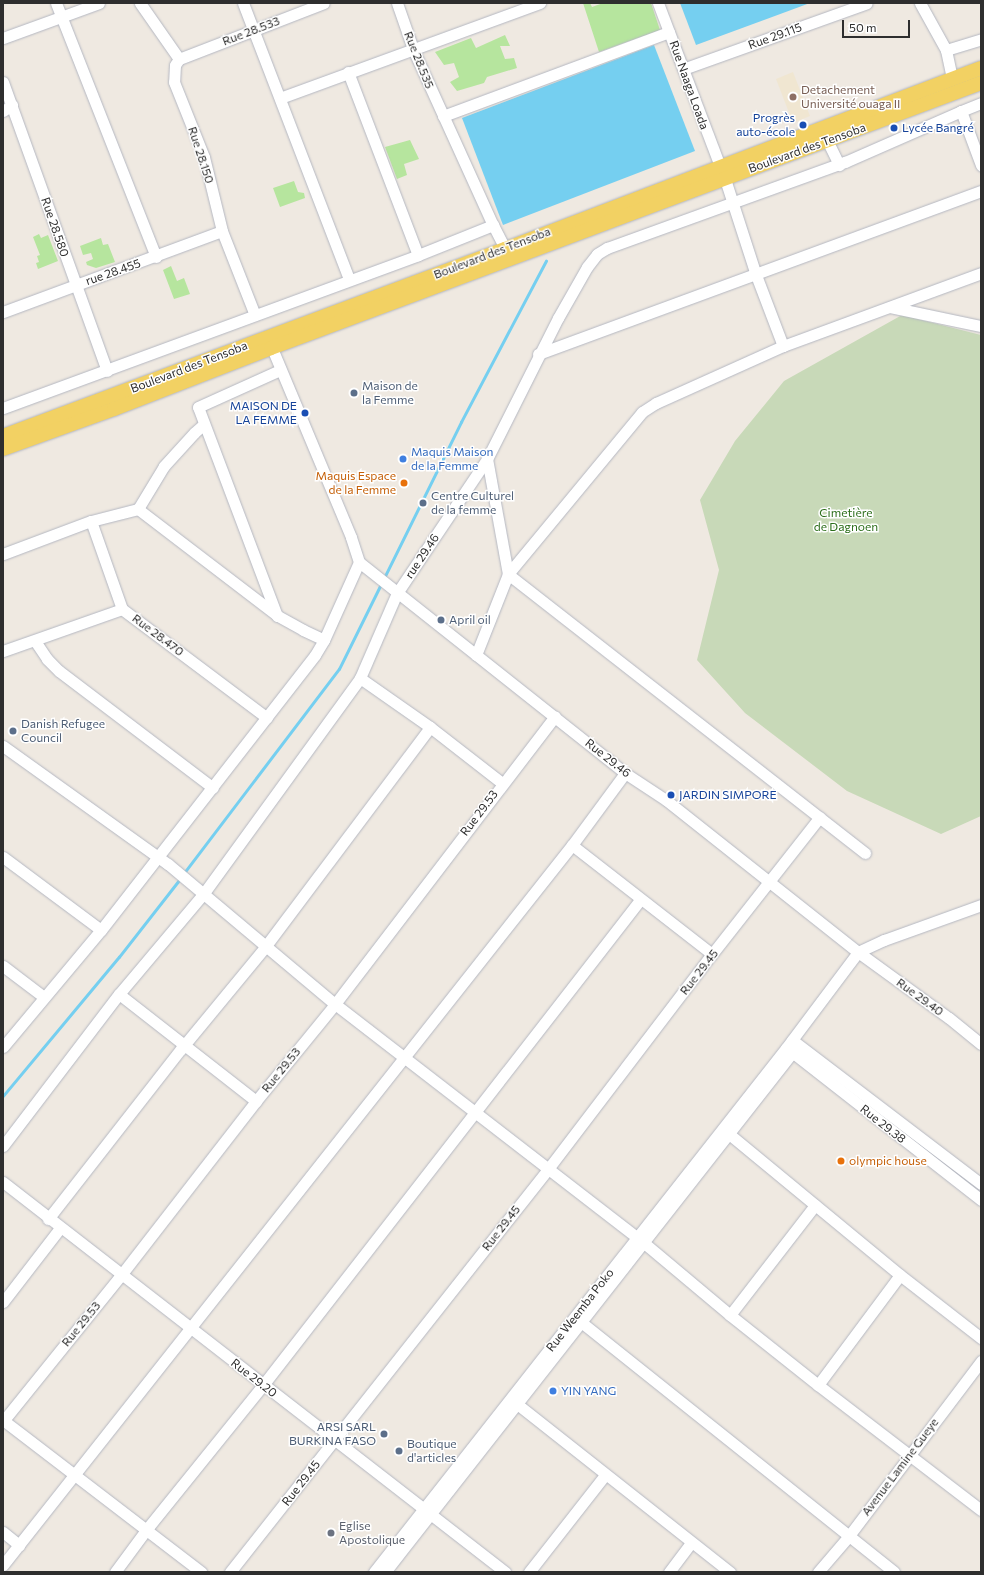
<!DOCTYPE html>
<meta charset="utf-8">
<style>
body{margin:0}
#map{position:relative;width:984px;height:1575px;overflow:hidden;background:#efe9e1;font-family:Commissioner,sans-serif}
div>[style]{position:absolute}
.education>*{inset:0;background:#f0e6d1}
.green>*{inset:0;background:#b6e59e}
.cemetery>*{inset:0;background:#c8d9b8}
.water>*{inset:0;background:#75cff0}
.stream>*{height:2.5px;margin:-1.25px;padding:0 1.25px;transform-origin:1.25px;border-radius:1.25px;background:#75cff0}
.roads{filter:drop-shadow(0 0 1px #b4b7c1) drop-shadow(0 0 1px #b4b7c1)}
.minor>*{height:11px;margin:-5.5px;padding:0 5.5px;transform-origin:5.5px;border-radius:5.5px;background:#fff}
.major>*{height:14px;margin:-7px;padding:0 7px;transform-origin:7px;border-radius:7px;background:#f2d163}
.dots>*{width:11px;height:11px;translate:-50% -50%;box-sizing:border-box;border:2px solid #fff;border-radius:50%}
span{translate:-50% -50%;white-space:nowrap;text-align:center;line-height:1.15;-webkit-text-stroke:3px #fff;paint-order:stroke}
.street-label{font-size:12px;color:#2e2e2e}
.education-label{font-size:12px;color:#785e54}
.left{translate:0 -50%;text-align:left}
.transit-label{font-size:12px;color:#164399}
.right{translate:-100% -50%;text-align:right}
.service-label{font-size:12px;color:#4e5e75}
.shop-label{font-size:12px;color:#366cbe}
.food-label{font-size:12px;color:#c56008}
.park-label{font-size:12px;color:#2c6e1b}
.worship-label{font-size:12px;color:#5b616d}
.frame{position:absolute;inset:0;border:4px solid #2e2e2e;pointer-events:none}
.scale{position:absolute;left:842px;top:20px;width:68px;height:18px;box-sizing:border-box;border:2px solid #2e2e2e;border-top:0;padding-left:5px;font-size:12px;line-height:14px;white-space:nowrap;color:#2e2e2e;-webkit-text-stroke:3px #fff;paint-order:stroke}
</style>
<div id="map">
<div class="education">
<div style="clip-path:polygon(793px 72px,810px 116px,793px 123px,776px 79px)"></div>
</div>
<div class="green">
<div style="clip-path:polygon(583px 3px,590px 3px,592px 7px,603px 3px,651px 3px,660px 30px,599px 52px)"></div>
<div style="clip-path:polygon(505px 35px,510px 46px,500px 46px,505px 59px,514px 58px,517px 68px,487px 77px,484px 83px,457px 91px,450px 82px,459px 77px,454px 63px,444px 65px,435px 52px,471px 38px,476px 48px)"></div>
<div style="clip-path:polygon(410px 140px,419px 159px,404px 164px,407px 175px,397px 179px,385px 147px)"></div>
<div style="clip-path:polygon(294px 181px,298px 192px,304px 193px,305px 198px,280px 207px,273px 188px)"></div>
<div style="clip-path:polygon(39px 234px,41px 238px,48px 235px,58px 261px,38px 269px,36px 263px,39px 262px,37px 256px,40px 255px,33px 237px)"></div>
<div style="clip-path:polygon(101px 238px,103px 245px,108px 244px,115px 262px,96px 268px,87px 265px,86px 262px,93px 259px,91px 253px,83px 255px,80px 246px)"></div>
<div style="clip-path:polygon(171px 266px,177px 281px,184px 278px,190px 294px,174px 299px,163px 270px)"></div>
</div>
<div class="cemetery">
<div style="clip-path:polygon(902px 315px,981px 335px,981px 816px,941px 834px,847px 791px,745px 713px,697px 660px,719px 570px,700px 500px,735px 441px,784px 381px)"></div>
</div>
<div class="water">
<div style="clip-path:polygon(680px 3px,810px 3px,696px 45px)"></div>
<div style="clip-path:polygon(654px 45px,695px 151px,503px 225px,462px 118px)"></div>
</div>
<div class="stream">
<div style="left:384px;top:578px;width:174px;rotate:-63.7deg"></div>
<div style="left:461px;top:422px;width:182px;rotate:-62.2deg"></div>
<div style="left:184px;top:873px;width:256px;rotate:-52.8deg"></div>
<div style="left:339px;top:669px;width:95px;rotate:-63.7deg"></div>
<div style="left:3px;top:1096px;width:181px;rotate:-50.2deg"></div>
<div style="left:119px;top:957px;width:99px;rotate:-52deg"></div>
</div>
<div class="roads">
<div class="minor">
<div style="left:56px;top:3px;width:273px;rotate:68.5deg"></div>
<div style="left:140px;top:3px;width:68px;rotate:55.1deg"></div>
<div style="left:179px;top:59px;width:7px;rotate:124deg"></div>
<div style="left:175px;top:65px;width:17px;rotate:93deg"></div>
<div style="left:174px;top:82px;width:81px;rotate:68.2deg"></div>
<div style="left:204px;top:157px;width:76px;rotate:76.3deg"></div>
<div style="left:222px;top:231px;width:90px;rotate:68.6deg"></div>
<div style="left:243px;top:3px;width:296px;rotate:69deg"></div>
<div style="left:397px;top:3px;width:49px;rotate:70.8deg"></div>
<div style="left:413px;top:49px;width:193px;rotate:65.6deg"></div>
<div style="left:493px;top:225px;width:27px;rotate:63deg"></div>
<div style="left:658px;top:3px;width:188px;rotate:69.2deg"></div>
<div style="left:725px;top:179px;width:101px;rotate:72.1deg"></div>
<div style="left:756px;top:275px;width:76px;rotate:69.2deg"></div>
<div style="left:920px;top:3px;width:54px;rotate:61deg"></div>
<div style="left:946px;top:50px;width:30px;rotate:78deg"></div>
<div style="left:3px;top:38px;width:102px;rotate:-20deg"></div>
<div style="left:946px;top:50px;width:37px;rotate:-17deg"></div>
<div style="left:179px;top:59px;width:155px;rotate:-21.1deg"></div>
<div style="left:683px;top:69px;width:195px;rotate:-19.7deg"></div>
<div style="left:348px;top:72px;width:196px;rotate:69.1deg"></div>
<div style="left:3px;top:82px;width:307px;rotate:70.2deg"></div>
<div style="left:280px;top:98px;width:277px;rotate:-20.1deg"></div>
<div style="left:981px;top:103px;width:22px;rotate:158deg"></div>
<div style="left:961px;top:111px;width:58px;rotate:69.7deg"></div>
<div style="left:3px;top:111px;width:11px;rotate:-34deg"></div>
<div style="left:443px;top:116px;width:241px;rotate:-20.4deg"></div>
<div style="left:827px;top:140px;width:28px;rotate:64deg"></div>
<div style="left:890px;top:307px;width:93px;rotate:11.8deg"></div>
<div style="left:3px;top:312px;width:233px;rotate:-20.3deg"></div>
<div style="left:538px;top:354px;width:472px;rotate:-20.2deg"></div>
<div style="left:3px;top:408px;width:442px;rotate:-20.2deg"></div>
<div style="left:418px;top:255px;width:81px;rotate:-21.8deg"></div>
<div style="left:204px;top:424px;width:13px;rotate:138deg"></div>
<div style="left:194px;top:433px;width:45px;rotate:132.3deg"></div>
<div style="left:164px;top:466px;width:50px;rotate:121.2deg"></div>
<div style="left:138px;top:509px;width:176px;rotate:37.4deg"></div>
<div style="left:278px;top:616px;width:29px;rotate:29deg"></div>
<div style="left:303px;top:630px;width:23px;rotate:25deg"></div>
<div style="left:91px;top:521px;width:93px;rotate:70.6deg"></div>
<div style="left:122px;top:609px;width:181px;rotate:36.9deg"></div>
<div style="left:3px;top:554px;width:94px;rotate:-20.6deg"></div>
<div style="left:91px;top:521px;width:49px;rotate:-14.3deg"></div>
<div style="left:359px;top:562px;width:340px;rotate:38.4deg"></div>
<div style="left:625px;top:773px;width:49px;rotate:33.4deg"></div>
<div style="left:666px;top:800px;width:245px;rotate:38.4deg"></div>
<div style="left:858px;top:952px;width:112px;rotate:36deg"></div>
<div style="left:949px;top:1018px;width:41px;rotate:39.1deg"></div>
<div style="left:277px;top:616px;width:223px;rotate:-110.7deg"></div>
<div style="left:198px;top:407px;width:90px;rotate:-24.3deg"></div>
<div style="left:35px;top:641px;width:22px;rotate:56deg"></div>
<div style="left:47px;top:659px;width:17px;rotate:45deg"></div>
<div style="left:59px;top:671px;width:193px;rotate:37.2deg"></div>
<div style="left:3px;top:651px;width:126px;rotate:-19.4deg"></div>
<div style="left:476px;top:655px;width:87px;rotate:-68.4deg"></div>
<div style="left:508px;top:574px;width:117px;rotate:-100.3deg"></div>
<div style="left:360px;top:678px;width:85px;rotate:35deg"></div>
<div style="left:430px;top:727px;width:91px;rotate:37.9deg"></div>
<div style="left:3px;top:746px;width:203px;rotate:35.6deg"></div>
<div style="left:168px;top:864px;width:218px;rotate:40deg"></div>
<div style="left:335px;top:1004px;width:381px;rotate:37.7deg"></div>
<div style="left:637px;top:1237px;width:121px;rotate:40deg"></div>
<div style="left:730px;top:1315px;width:112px;rotate:38.5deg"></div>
<div style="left:818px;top:1385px;width:205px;rotate:37.5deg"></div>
<div style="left:572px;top:845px;width:177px;rotate:37.9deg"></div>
<div style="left:865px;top:853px;width:453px;rotate:-142deg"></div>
<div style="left:508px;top:574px;width:210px;rotate:-50.4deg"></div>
<div style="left:642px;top:412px;width:17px;rotate:-33deg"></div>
<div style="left:656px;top:403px;width:139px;rotate:-24.2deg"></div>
<div style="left:783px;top:346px;width:211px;rotate:-20.2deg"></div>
<div style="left:3px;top:857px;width:122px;rotate:36.7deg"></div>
<div style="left:3px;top:966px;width:51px;rotate:37.1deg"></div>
<div style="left:119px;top:994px;width:174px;rotate:38deg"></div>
<div style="left:792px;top:1040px;width:238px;rotate:37.3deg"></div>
<div style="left:3px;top:1047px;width:153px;rotate:-50.1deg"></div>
<div style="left:101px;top:930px;width:348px;rotate:-52.1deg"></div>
<div style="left:315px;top:655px;width:17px;rotate:-59deg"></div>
<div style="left:324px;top:640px;width:85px;rotate:-65.8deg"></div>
<div style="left:359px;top:562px;width:26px;rotate:-108deg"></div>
<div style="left:351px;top:537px;width:212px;rotate:-112.7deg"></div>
<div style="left:788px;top:1049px;width:245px;rotate:38deg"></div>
<div style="left:723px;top:1129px;width:229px;rotate:39.5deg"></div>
<div style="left:900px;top:1275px;width:103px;rotate:37.9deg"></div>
<div style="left:3px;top:1146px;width:191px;rotate:-52.7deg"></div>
<div style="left:119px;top:994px;width:132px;rotate:-49.9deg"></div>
<div style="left:204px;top:893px;width:266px;rotate:-54deg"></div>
<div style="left:360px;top:678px;width:93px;rotate:-66.5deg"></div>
<div style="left:397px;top:593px;width:161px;rotate:-56.1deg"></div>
<div style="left:487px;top:459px;width:158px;rotate:-63.3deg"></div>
<div style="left:558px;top:318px;width:59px;rotate:-60.4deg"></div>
<div style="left:587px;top:267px;width:16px;rotate:-52deg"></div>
<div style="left:597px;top:254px;width:12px;rotate:-31deg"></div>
<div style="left:607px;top:248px;width:253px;rotate:-19.9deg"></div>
<div style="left:845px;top:162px;width:127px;rotate:-23.7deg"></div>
<div style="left:3px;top:1182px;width:636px;rotate:37.84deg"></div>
<div style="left:48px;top:1219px;width:216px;rotate:-52deg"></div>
<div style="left:181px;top:1049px;width:132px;rotate:-50.5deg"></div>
<div style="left:265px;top:947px;width:275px;rotate:-53.1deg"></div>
<div style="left:3px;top:1302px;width:93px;rotate:-52.4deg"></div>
<div style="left:730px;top:1315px;width:139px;rotate:-52.3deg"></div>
<div style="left:576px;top:1318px;width:407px;rotate:38.6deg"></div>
<div style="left:818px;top:1385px;width:137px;rotate:-53.3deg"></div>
<div style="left:512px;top:1400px;width:278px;rotate:38.3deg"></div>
<div style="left:3px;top:1420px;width:250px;rotate:37.5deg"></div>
<div style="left:4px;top:1420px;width:186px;rotate:-51.1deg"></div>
<div style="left:121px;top:1275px;width:220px;rotate:-52.2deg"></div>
<div style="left:256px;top:1101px;width:125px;rotate:-50.8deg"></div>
<div style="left:335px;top:1004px;width:362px;rotate:-52.6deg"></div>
<div style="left:3px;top:1532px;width:21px;rotate:39deg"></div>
<div style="left:3px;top:1565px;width:918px;rotate:-51.68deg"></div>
<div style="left:572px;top:845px;width:89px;rotate:-53.6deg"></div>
<div style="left:115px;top:1572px;width:52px;rotate:-53.6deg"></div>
<div style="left:146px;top:1530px;width:186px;rotate:-51.1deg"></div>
<div style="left:263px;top:1385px;width:614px;rotate:-52.14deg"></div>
<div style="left:230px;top:1572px;width:513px;rotate:-51.72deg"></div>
<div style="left:548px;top:1169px;width:270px;rotate:-52.7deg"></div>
<div style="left:712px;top:954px;width:174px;rotate:-51.8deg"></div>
<div style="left:374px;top:1572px;width:667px;rotate:-51.82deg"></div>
<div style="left:786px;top:1048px;width:120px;rotate:-53.1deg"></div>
<div style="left:858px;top:952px;width:29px;rotate:-25deg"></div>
<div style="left:884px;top:940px;width:103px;rotate:-19.8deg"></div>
<div style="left:385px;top:1572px;width:660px;rotate:-51.9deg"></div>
<div style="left:529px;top:1572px;width:123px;rotate:-51.9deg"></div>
<div style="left:669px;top:1572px;width:36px;rotate:-53deg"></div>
<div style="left:818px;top:1572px;width:46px;rotate:-49.4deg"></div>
<div style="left:848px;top:1537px;width:221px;rotate:-52.9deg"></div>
</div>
<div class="major">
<div style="left:3px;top:436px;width:536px;rotate:-20.43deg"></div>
<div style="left:505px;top:249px;width:509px;rotate:-20.82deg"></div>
<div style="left:3px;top:449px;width:118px;rotate:-19.8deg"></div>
<div style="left:114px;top:409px;width:168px;rotate:-21.2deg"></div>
<div style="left:271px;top:348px;width:758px;rotate:-20.47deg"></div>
</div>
</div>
<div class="dots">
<div style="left:793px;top:97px;background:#8d6e63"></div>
<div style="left:803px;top:125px;background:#1a4fb4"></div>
<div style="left:894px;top:128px;background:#1a4fb4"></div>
<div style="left:354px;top:393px;background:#5c6f8a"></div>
<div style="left:305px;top:413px;background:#1a4fb4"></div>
<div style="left:403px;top:459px;background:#3f7fe0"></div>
<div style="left:404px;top:483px;background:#e8710a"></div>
<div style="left:423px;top:503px;background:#5c6f8a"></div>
<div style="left:441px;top:620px;background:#5c6f8a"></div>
<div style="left:13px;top:731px;background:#5c6f8a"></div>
<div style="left:671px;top:795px;background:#1a4fb4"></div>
<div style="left:841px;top:1161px;background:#e8710a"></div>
<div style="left:553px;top:1391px;background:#3f7fe0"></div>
<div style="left:384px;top:1434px;background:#5c6f8a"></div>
<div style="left:399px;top:1451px;background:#5c6f8a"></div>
<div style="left:331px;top:1533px;background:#6b7280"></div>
</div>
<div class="street-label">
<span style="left:251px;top:31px;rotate:-21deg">Rue 28.533</span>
<span style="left:775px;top:36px;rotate:-20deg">Rue 29.115</span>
<span style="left:419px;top:60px;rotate:68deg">Rue 28.535</span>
<span style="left:689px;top:85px;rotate:70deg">Rue Naaga Loada</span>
<span style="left:807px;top:148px;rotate:-20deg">Boulevard des Tensoba</span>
<span style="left:201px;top:155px;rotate:72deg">Rue 28.150</span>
<span style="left:55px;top:227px;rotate:71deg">Rue 28.580</span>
<span style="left:492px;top:253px;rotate:-21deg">Boulevard des Tensoba</span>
<span style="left:113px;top:272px;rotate:-19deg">rue 28.455</span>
<span style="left:189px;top:367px;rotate:-21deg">Boulevard des Tensoba</span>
<span style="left:422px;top:556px;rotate:-56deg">rue 29.46</span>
<span style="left:158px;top:635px;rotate:37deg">Rue 28.470</span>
<span style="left:608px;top:758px;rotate:38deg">Rue 29.46</span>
<span style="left:479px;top:813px;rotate:-53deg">Rue 29.53</span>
<span style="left:699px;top:972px;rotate:-52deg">Rue 29.45</span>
<span style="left:920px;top:997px;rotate:36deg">Rue 29.40</span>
<span style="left:281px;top:1070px;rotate:-51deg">Rue 29.53</span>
<span style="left:883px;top:1124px;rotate:38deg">Rue 29.38</span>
<span style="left:501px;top:1228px;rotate:-52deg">Rue 29.45</span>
<span style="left:580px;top:1310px;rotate:-52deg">Rue Weemba Poko</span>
<span style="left:81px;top:1324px;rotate:-51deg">Rue 29.53</span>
<span style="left:254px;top:1378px;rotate:38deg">Rue 29.20</span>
<span style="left:900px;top:1467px;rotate:-53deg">Avenue Lamine Gueye</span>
<span style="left:301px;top:1483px;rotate:-52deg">Rue 29.45</span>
</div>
<div class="education-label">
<span class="left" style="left:801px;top:97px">Detachement<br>Université ouaga II</span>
</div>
<div class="transit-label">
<span class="right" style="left:795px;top:125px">Progrès<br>auto-école</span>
<span class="left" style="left:902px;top:128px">Lycée Bangré</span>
<span class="right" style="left:297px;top:413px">MAISON DE<br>LA FEMME</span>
<span class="left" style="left:679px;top:795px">JARDIN SIMPORE</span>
</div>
<div class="service-label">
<span class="left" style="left:362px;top:393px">Maison de<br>la Femme</span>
<span class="left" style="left:431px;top:503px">Centre Culturel<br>de la femme</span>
<span class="left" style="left:449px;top:620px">April oil</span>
<span class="left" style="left:21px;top:731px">Danish Refugee<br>Council</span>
<span class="right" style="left:376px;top:1434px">ARSI SARL<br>BURKINA FASO</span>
<span class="left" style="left:407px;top:1451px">Boutique<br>d'articles</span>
</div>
<div class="shop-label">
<span class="left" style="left:411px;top:459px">Maquis Maison<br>de la Femme</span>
<span class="left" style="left:561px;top:1391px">YIN YANG</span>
</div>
<div class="food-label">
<span class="right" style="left:396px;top:483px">Maquis Espace<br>de la Femme</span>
<span class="left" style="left:849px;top:1161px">olympic house</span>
</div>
<div class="park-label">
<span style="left:846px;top:520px">Cimetière<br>de Dagnoen</span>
</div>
<div class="worship-label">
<span class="left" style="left:339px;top:1533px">Eglise<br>Apostolique</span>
</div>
<div class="frame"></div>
<div class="scale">50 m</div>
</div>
